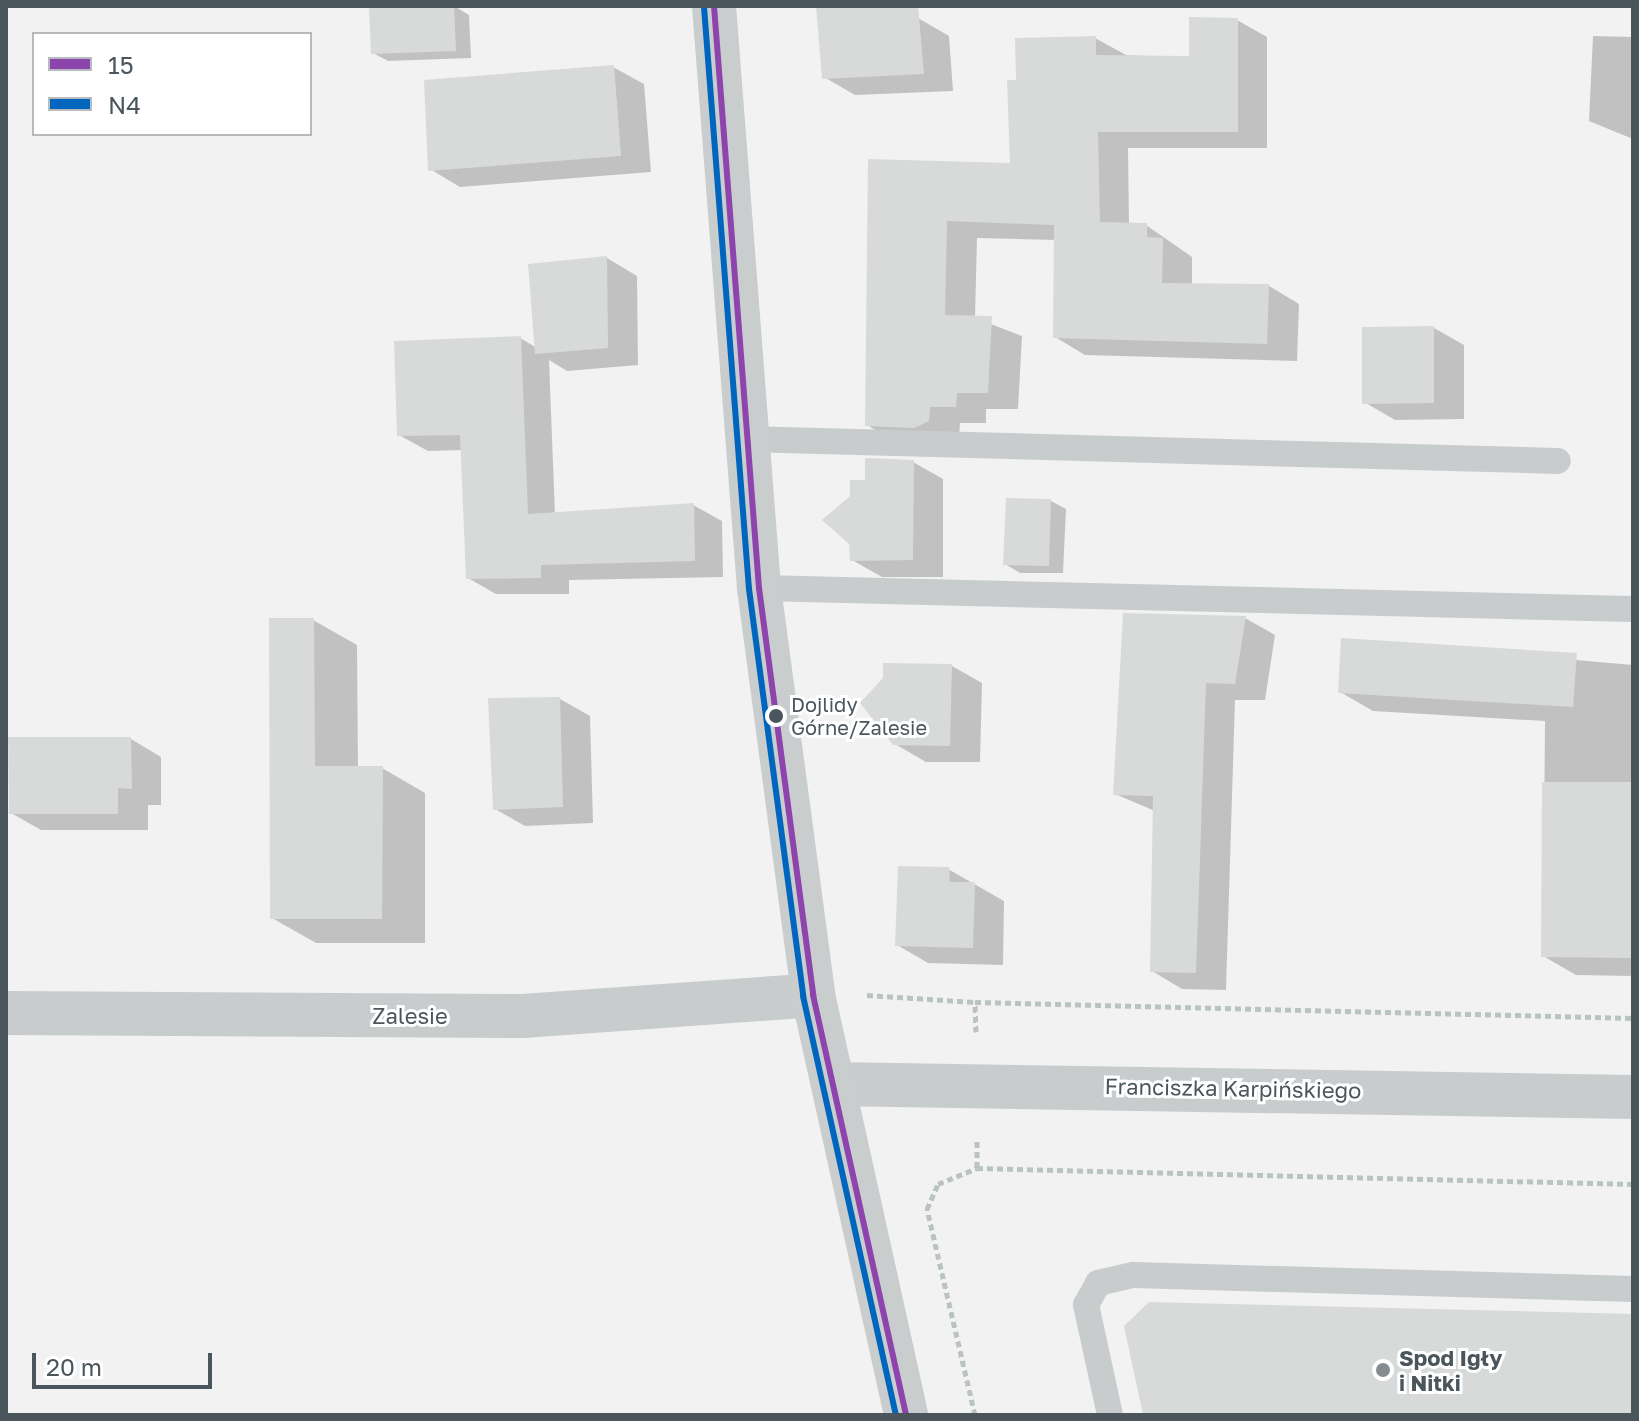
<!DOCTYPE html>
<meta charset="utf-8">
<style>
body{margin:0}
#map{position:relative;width:1639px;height:1421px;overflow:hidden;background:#f2f2f2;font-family:"Golos Text",sans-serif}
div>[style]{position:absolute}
.shadow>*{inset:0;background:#0003}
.building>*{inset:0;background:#d8dada}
.path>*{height:5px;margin-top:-2.5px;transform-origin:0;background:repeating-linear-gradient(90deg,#bac4bf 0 6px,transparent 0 10px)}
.lane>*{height:26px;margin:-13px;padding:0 13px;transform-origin:13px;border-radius:13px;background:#c9cccd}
.street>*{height:44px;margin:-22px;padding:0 22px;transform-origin:22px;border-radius:22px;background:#c9cccd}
.secondary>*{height:44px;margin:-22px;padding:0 22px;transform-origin:22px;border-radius:22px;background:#cacdce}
.bus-1>*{height:6px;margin:-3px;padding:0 3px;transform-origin:3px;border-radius:3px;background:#8e44ad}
.bus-2>*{height:6px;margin:-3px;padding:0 3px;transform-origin:3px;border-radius:3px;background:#0065bd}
.dots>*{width:22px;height:22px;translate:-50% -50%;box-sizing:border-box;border:4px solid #fff;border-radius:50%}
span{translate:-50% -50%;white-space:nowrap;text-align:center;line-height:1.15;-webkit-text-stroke:6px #fff;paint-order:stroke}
.bus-label{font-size:20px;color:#4b565c}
.left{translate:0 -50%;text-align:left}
.street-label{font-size:22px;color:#4b565c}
.poi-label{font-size:22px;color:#4b565c;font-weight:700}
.frame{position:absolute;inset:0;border:8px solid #4b565c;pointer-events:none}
.legend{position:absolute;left:32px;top:32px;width:280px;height:104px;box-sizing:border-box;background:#fff;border:2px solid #b7bbbe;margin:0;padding:10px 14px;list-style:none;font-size:24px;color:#4b565c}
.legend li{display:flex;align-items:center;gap:16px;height:40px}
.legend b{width:40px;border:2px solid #b7bbbe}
.scale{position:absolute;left:32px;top:1353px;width:180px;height:36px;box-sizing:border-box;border:4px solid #4b565c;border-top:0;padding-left:10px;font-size:24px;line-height:28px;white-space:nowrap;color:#4b565c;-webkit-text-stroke:6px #fff;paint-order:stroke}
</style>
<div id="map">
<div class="shadow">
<div style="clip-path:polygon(454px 6px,469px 15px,471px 58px,388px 61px,373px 53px)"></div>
<div style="clip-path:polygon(918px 18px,949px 36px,953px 91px,855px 95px,824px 77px)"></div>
<div style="clip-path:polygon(1237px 20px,1267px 37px,1267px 148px,1128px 148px,1129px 225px,1146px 225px,1192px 257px,1192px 286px,1269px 286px,1299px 304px,1297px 361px,1085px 355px,1055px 337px,1056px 240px,977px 238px,975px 318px,1022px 336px,1018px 409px,986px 409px,986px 423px,960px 423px,959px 438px,898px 443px,867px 425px,870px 161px,1012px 165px,1019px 82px,1095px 38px,1126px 55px,1191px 58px)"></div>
<div style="clip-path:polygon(1593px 36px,1633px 37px,1633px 139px,1589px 121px)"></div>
<div style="clip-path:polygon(613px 67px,644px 84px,651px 172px,460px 187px,430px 169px)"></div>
<div style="clip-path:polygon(607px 258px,637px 276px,638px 365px,567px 371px,549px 360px,555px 515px,693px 505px,722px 521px,723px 577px,569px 580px,569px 594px,496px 594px,468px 578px,463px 450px,428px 451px,399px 435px,520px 338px,537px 348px)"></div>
<div style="clip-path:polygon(1434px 328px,1464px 345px,1464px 419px,1395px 420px,1364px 402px)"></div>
<div style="clip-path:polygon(913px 462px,943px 479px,943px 577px,882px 577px,852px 560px,867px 482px)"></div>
<div style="clip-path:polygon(1051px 501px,1066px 509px,1063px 573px,1020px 573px,1005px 564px)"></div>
<div style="clip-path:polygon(1245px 618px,1275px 635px,1265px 700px,1235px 700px,1226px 990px,1182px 989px,1152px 971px,1155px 811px,1115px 794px)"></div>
<div style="clip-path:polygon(313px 620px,357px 645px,358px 768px,382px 768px,425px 793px,425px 943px,316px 943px,272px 918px)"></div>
<div style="clip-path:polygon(1343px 640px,1633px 665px,1633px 976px,1576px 975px,1543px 956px,1545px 721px,1373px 711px,1340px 692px)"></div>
<div style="clip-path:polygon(952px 666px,982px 683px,980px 762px,926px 762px,895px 744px)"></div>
<div style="clip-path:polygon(560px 699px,590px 716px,593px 823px,525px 826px,495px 809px)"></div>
<div style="clip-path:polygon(131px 739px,161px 757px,161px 805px,148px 805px,148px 830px,41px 830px,11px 813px)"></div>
<div style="clip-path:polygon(948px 869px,1004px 901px,1003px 965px,928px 963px,897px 945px)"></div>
</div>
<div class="building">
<div style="clip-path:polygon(454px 6px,456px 51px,371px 54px,369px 8px)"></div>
<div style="clip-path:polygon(816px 6px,918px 6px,924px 74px,822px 79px)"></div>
<div style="clip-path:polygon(1189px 17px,1238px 18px,1238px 132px,1098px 132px,1100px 222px,1147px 223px,1147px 237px,1163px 238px,1162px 283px,1269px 284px,1267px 344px,1053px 338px,1054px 225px,947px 221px,945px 315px,992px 316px,988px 393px,957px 393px,956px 407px,930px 407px,929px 421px,914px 428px,865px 426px,868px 159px,1010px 163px,1007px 80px,1016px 80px,1015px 38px,1096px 36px,1096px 55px,1189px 56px)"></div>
<div style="clip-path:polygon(614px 65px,621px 156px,428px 171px,424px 80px)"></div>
<div style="clip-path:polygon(607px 256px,608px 348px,535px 354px,528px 264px)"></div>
<div style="clip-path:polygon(1434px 326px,1434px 403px,1362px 404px,1362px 327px)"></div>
<div style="clip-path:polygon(521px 336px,528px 514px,694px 503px,695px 561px,541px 565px,541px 578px,466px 579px,460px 435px,397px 436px,394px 341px)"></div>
<div style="clip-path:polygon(865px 458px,914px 460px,913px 560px,850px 561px,849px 544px,822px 520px,850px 496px,850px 480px,865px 480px)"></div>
<div style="clip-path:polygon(1006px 498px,1051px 499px,1049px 566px,1003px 565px)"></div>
<div style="clip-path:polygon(1123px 613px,1246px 616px,1235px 684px,1206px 683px,1196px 973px,1150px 972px,1153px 796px,1113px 795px)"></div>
<div style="clip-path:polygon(269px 618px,314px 618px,315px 766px,383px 766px,382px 919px,270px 919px)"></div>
<div style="clip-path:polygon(1341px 638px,1577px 653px,1573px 707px,1338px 693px)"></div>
<div style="clip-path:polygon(883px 663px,952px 664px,950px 746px,893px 745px,860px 703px,883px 678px)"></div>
<div style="clip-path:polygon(560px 697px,563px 807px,493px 810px,488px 698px)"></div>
<div style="clip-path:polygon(8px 737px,131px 737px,132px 789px,118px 788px,118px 814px,9px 814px)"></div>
<div style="clip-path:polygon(1542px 782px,1633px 782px,1633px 958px,1541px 957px)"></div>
<div style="clip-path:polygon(898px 866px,949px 867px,950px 882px,975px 882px,973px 948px,895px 946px)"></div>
<div style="clip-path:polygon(1149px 1302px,1633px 1314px,1633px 1415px,1143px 1415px,1124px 1326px)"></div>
</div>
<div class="path">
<div style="left:867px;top:995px;width:108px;rotate:3.7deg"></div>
<div style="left:976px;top:1032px;width:30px;rotate:-92deg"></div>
<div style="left:975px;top:1002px;width:658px;rotate:1.39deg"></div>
<div style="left:977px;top:1168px;width:656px;rotate:1.4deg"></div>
<div style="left:975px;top:1415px;width:212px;rotate:-103.1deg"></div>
<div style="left:927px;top:1209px;width:27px;rotate:-66deg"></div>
<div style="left:938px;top:1184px;width:42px;rotate:-22.3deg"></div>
<div style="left:977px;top:1168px;width:30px;rotate:-90deg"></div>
</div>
<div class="lane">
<div style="left:747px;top:439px;width:811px;rotate:1.55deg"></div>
<div style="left:759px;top:588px;width:874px;rotate:1.38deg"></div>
<div style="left:1110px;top:1415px;width:113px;rotate:-102.3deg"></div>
<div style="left:1086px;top:1305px;width:25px;rotate:-61deg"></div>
<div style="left:1098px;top:1283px;width:36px;rotate:-13deg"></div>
<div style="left:1133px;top:1275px;width:500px;rotate:1.6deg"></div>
</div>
<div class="street">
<div style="left:6px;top:1013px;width:517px;rotate:0.33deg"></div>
<div style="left:523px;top:1016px;width:291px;rotate:-4.1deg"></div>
<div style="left:833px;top:1084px;width:800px;rotate:0.93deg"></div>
</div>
<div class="secondary">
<div style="left:714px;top:6px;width:584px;rotate:85.58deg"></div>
<div style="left:759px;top:588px;width:411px;rotate:82.4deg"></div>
<div style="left:813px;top:995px;width:430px;rotate:77.5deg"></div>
</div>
<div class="bus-1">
<div style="left:714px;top:6px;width:584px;rotate:85.58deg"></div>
<div style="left:759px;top:588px;width:411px;rotate:82.4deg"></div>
<div style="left:813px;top:995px;width:430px;rotate:77.5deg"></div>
</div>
<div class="bus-2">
<div style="left:704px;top:7px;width:584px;rotate:85.58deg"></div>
<div style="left:749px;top:589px;width:411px;rotate:82.4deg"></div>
<div style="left:803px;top:996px;width:429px;rotate:77.5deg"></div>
</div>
<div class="dots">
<div style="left:776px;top:716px;background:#4b565c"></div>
<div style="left:1383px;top:1370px;background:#858d90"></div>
</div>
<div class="bus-label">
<span class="left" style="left:791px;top:716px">Dojlidy<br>Górne/Zalesie</span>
</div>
<div class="street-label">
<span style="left:410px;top:1016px">Zalesie</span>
<span style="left:1233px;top:1088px;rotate:1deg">Franciszka Karpińskiego</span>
</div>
<div class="poi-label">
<span class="left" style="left:1399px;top:1370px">Spod Igły<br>i Nitki</span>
</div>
<div class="frame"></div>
<ul class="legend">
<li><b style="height:10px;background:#8e44ad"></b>15</li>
<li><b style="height:10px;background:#0065bd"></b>N4</li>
</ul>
<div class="scale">20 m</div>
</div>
